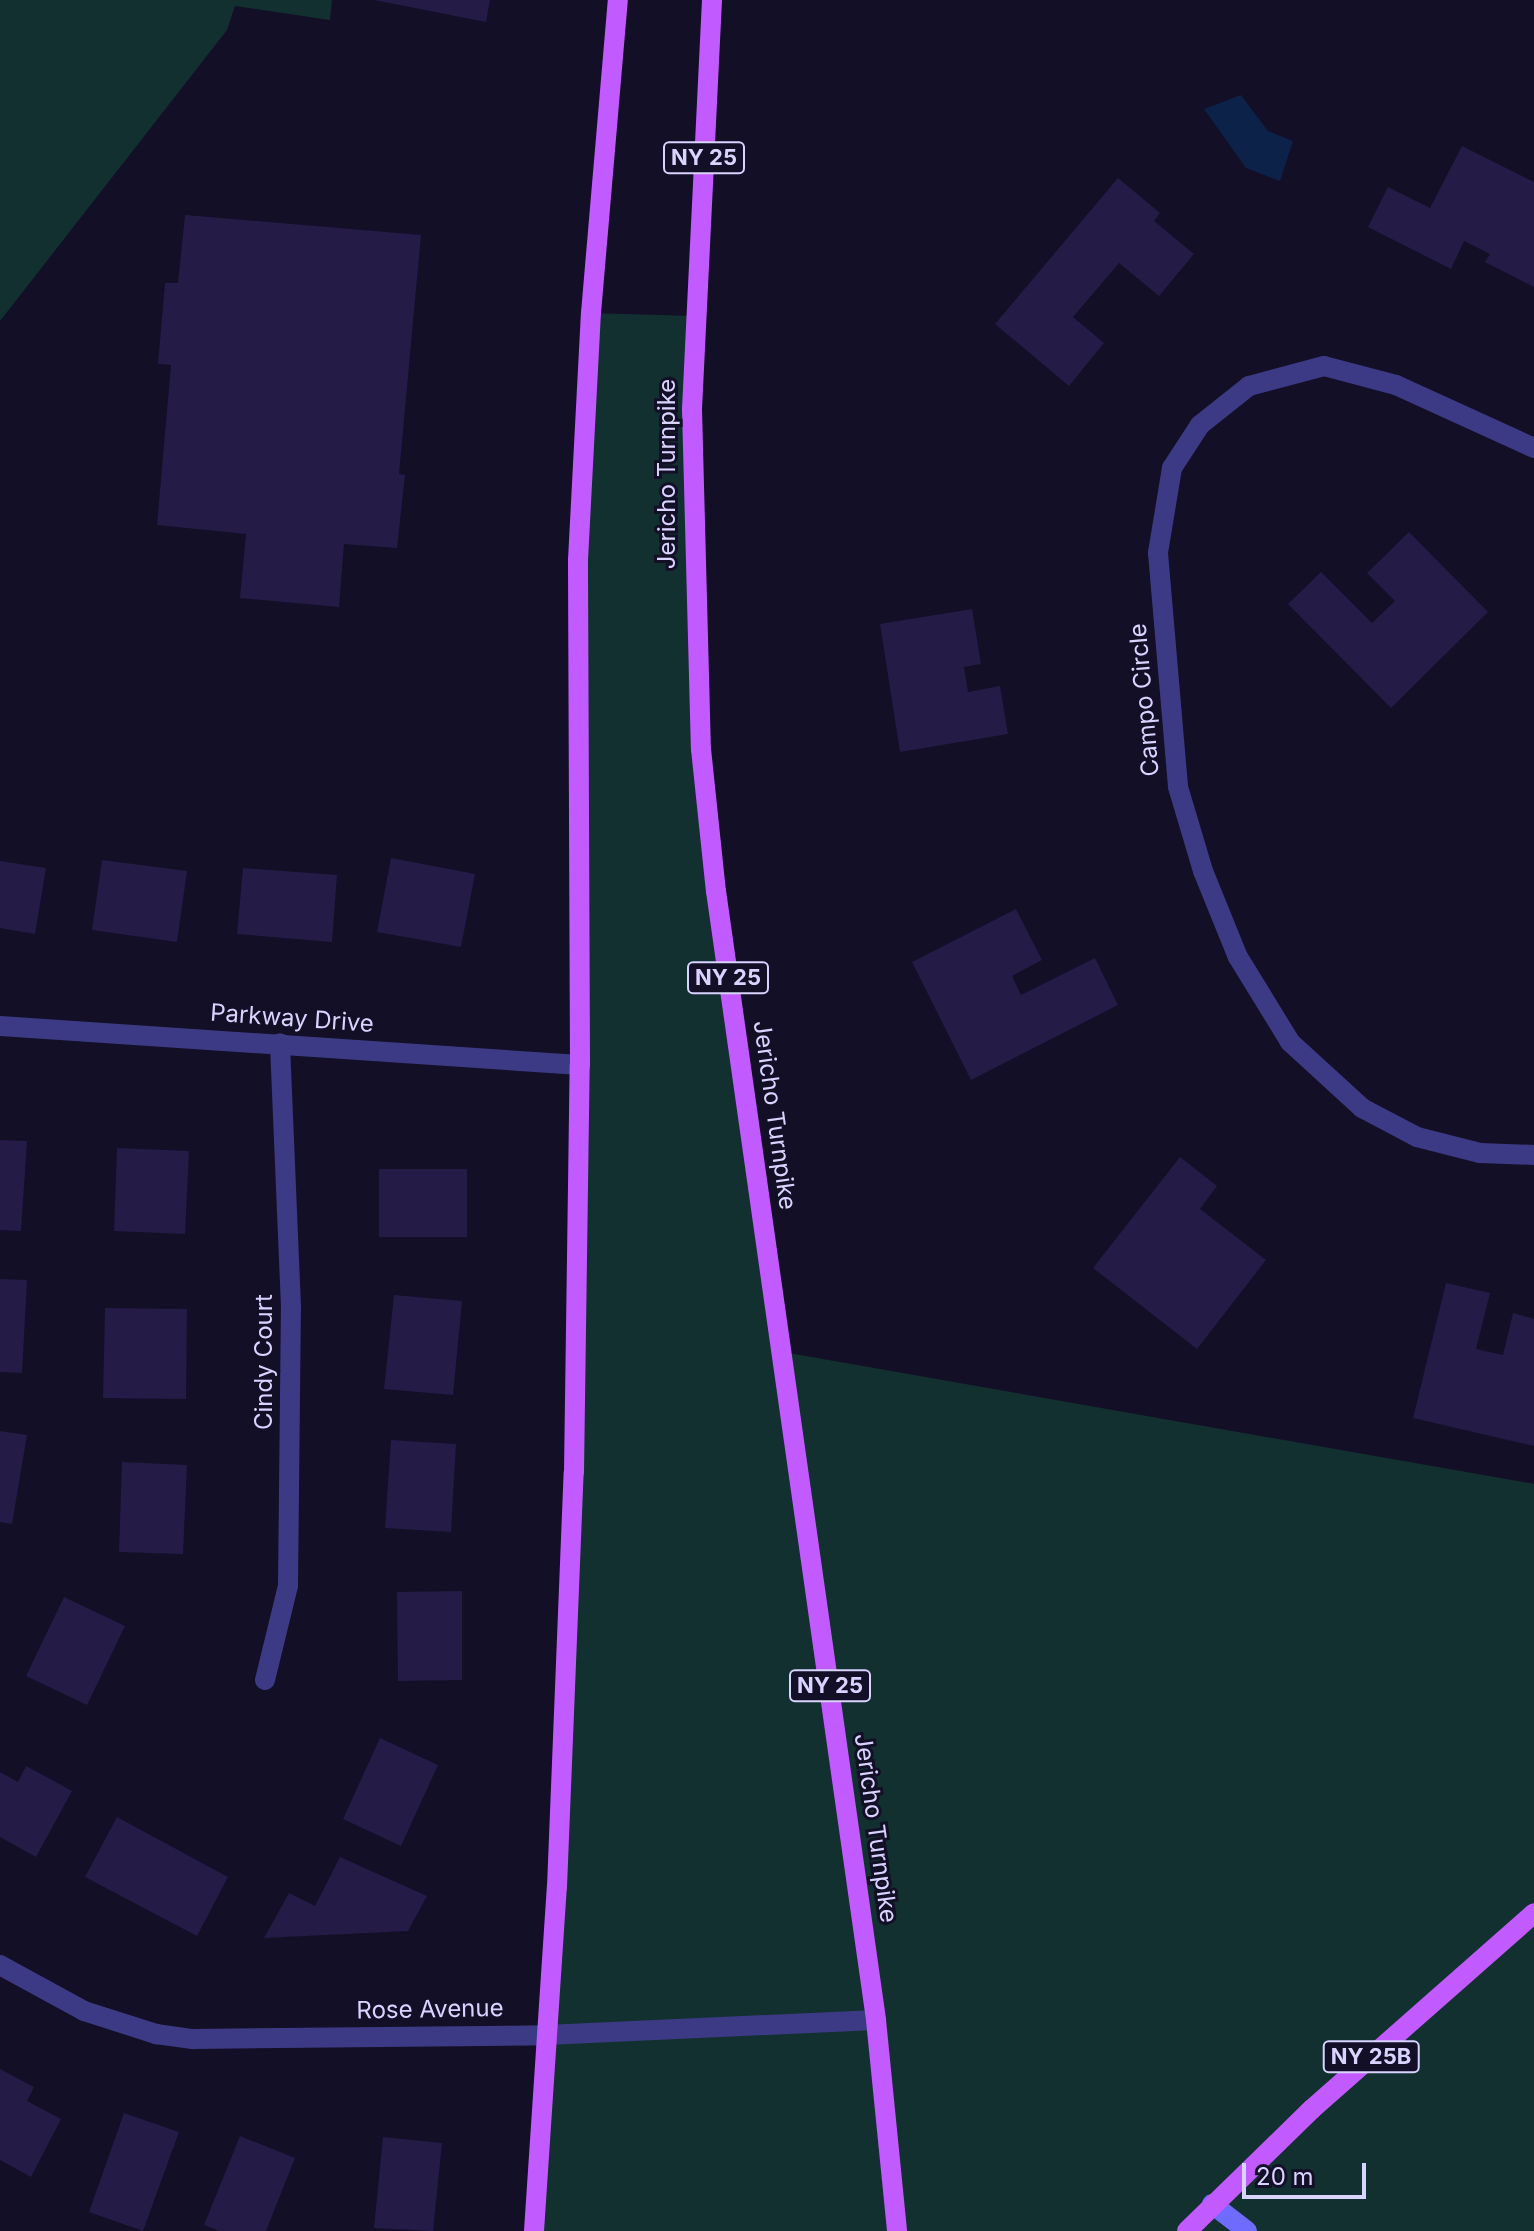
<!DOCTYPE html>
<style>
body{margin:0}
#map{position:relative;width:1534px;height:2231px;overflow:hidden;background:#130f26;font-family:Inter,sans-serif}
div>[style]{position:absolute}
.green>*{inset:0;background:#12302f}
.water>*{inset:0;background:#0c2248}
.building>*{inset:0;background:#241b47}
.street>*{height:20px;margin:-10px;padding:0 10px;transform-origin:10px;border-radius:10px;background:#3d3a85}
.secondary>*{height:20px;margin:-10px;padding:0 10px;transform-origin:10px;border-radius:10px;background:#6f6bff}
.primary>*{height:20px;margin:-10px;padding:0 10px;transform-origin:10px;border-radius:10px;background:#c25bff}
span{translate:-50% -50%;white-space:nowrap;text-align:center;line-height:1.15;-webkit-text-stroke:6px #130f26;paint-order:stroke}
.shield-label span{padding:2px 6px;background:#130f26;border:2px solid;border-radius:6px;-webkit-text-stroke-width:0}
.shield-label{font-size:22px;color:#d9d4ff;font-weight:700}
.street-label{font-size:24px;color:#d9d4ff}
.scale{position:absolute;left:1242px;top:2163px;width:124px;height:36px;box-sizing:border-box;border:4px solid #d9d4ff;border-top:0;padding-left:10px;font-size:24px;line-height:28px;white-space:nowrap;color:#d9d4ff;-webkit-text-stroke:6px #130f26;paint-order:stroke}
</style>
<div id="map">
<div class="green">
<div style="clip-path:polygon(0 0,332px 0,330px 20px,235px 6px,227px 30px,0 321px)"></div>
<div style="clip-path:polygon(591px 313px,695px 316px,701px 749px,783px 1352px,1534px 1484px,1534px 2231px,534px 2231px,557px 1887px)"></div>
</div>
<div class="water">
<div style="clip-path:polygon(1241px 95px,1268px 131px,1293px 141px,1280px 181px,1246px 168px,1204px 109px)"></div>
</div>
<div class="building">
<div style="clip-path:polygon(374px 0,490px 0,486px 22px)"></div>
<div style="clip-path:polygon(1462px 146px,1534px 182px,1534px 287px,1485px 262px,1490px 254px,1464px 241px,1451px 269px,1368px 227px,1388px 187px,1430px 208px)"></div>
<div style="clip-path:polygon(1118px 178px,1160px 213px,1154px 221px,1194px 254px,1159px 296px,1119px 263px,1073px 317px,1104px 343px,1069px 386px,995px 324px)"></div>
<div style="clip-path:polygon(185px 215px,421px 235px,399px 474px,405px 475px,397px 548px,344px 544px,339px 607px,240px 598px,246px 534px,157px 525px,171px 365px,158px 364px,165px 283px,178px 283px)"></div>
<div style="clip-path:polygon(1409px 532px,1488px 612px,1391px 708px,1288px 604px,1321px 572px,1372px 623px,1395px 601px,1367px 573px)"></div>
<div style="clip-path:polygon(972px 609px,981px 664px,964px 667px,968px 692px,1000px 686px,1008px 734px,900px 752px,880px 624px)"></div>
<div style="clip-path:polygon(391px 858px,475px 874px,461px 947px,377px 932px)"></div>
<div style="clip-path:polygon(102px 860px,187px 871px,177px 942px,92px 930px)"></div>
<div style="clip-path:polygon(0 861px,46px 868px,35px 934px,0 928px)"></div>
<div style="clip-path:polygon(243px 868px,337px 875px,332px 942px,237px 934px)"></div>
<div style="clip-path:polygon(1016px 909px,1042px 960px,1012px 976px,1021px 995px,1095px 958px,1118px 1005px,971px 1080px,912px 962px)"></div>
<div style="clip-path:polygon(0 1140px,27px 1141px,21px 1231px,0 1230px)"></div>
<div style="clip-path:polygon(117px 1148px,189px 1151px,185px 1234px,114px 1231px)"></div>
<div style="clip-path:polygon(1180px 1157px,1217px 1186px,1200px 1209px,1266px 1260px,1197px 1349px,1093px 1268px)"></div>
<div style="clip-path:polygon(379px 1169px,467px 1169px,467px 1237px,379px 1237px)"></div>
<div style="clip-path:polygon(0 1279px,27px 1280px,22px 1373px,0 1372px)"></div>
<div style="clip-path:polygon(1446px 1283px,1490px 1293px,1476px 1349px,1503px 1355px,1513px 1313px,1534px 1319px,1534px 1446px,1413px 1418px)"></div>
<div style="clip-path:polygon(394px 1295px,462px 1301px,453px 1395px,384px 1389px)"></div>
<div style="clip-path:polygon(105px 1308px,187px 1309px,186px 1399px,103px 1398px)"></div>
<div style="clip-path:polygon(0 1431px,27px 1435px,12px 1524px,0 1522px)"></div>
<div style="clip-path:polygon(391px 1440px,456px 1444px,451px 1532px,385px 1528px)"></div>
<div style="clip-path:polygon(122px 1462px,187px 1465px,183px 1554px,119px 1552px)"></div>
<div style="clip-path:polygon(462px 1591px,462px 1680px,398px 1681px,397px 1592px)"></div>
<div style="clip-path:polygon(64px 1597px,125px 1626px,87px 1705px,26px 1676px)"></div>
<div style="clip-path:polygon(380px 1738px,438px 1765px,401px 1846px,343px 1819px)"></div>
<div style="clip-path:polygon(26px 1766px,72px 1791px,36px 1857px,0 1837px,0 1772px,18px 1782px)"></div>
<div style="clip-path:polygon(117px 1817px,228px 1877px,197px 1936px,85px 1877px)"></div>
<div style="clip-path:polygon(340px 1857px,427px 1896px,408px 1931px,264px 1938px,289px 1893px,315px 1906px)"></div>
<div style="clip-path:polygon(0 2069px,34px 2087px,27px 2101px,61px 2119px,31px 2177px,0 2160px)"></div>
<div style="clip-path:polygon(124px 2113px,179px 2132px,143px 2231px,89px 2212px)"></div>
<div style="clip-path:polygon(240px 2136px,295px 2158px,266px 2231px,220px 2231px,204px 2225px)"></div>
<div style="clip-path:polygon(383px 2137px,442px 2143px,433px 2231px,374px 2228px)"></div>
</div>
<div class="street">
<div style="left:1534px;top:448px;width:152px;rotate:-155.5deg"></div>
<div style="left:1396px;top:385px;width:74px;rotate:-165.2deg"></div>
<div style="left:1324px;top:366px;width:78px;rotate:165.1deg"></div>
<div style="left:1249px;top:386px;width:63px;rotate:141.5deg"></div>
<div style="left:1200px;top:425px;width:51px;rotate:123.1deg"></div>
<div style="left:1172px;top:468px;width:86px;rotate:99.4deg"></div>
<div style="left:1158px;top:553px;width:235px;rotate:85.1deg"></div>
<div style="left:1178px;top:787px;width:88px;rotate:73.4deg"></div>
<div style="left:1203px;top:871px;width:93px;rotate:67.9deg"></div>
<div style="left:1238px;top:957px;width:100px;rotate:58.5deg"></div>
<div style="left:1290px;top:1042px;width:98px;rotate:42.5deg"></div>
<div style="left:1362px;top:1108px;width:62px;rotate:27.8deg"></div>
<div style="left:1417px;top:1137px;width:65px;rotate:14.3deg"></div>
<div style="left:1480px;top:1153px;width:54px;rotate:2.1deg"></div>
<div style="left:0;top:1026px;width:581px;rotate:3.85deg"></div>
<div style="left:265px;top:1680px;width:97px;rotate:-76.3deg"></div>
<div style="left:288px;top:1586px;width:279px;rotate:-89.4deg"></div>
<div style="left:291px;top:1307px;width:264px;rotate:-92.4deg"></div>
<div style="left:0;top:1965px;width:96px;rotate:28.7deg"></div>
<div style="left:84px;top:2011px;width:76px;rotate:17.7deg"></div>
<div style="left:156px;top:2034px;width:37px;rotate:8deg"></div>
<div style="left:193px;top:2039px;width:353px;rotate:-0.6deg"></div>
<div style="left:546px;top:2035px;width:330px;rotate:-2.6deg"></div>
</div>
<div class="secondary">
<div style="left:1212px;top:2204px;width:44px;rotate:37.6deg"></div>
</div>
<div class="primary">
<div style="left:712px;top:0;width:409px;rotate:92.8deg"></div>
<div style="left:692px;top:409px;width:340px;rotate:88.5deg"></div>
<div style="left:701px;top:749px;width:143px;rotate:84deg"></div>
<div style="left:716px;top:891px;width:1140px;rotate:81.93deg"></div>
<div style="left:876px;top:2020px;width:212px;rotate:84.3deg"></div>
<div style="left:534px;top:2231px;width:345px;rotate:-86.2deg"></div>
<div style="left:557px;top:1887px;width:415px;rotate:-87.7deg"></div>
<div style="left:574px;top:1472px;width:407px;rotate:-89.2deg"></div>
<div style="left:580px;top:1065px;width:505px;rotate:-90.23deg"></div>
<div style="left:578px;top:560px;width:247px;rotate:-87deg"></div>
<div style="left:591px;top:313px;width:314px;rotate:-85.1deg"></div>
<div style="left:1187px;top:2231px;width:175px;rotate:-44.3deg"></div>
<div style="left:1312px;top:2109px;width:296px;rotate:-41.4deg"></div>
</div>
<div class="shield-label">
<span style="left:704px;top:158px">NY 25</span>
<span style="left:728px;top:978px">NY 25</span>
<span style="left:830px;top:1686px">NY 25</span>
<span style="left:1371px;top:2057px">NY 25B</span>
</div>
<div class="street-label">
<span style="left:667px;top:474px;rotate:-90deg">Jericho Turnpike</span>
<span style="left:1144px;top:700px;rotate:-95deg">Campo Circle</span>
<span style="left:292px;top:1018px;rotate:4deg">Parkway Drive</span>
<span style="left:775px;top:1115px;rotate:82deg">Jericho Turnpike</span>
<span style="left:264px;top:1362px;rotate:-90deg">Cindy Court</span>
<span style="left:876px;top:1828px;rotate:82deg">Jericho Turnpike</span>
<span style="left:430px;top:2009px;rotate:-1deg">Rose Avenue</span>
</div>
<div class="scale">20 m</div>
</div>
